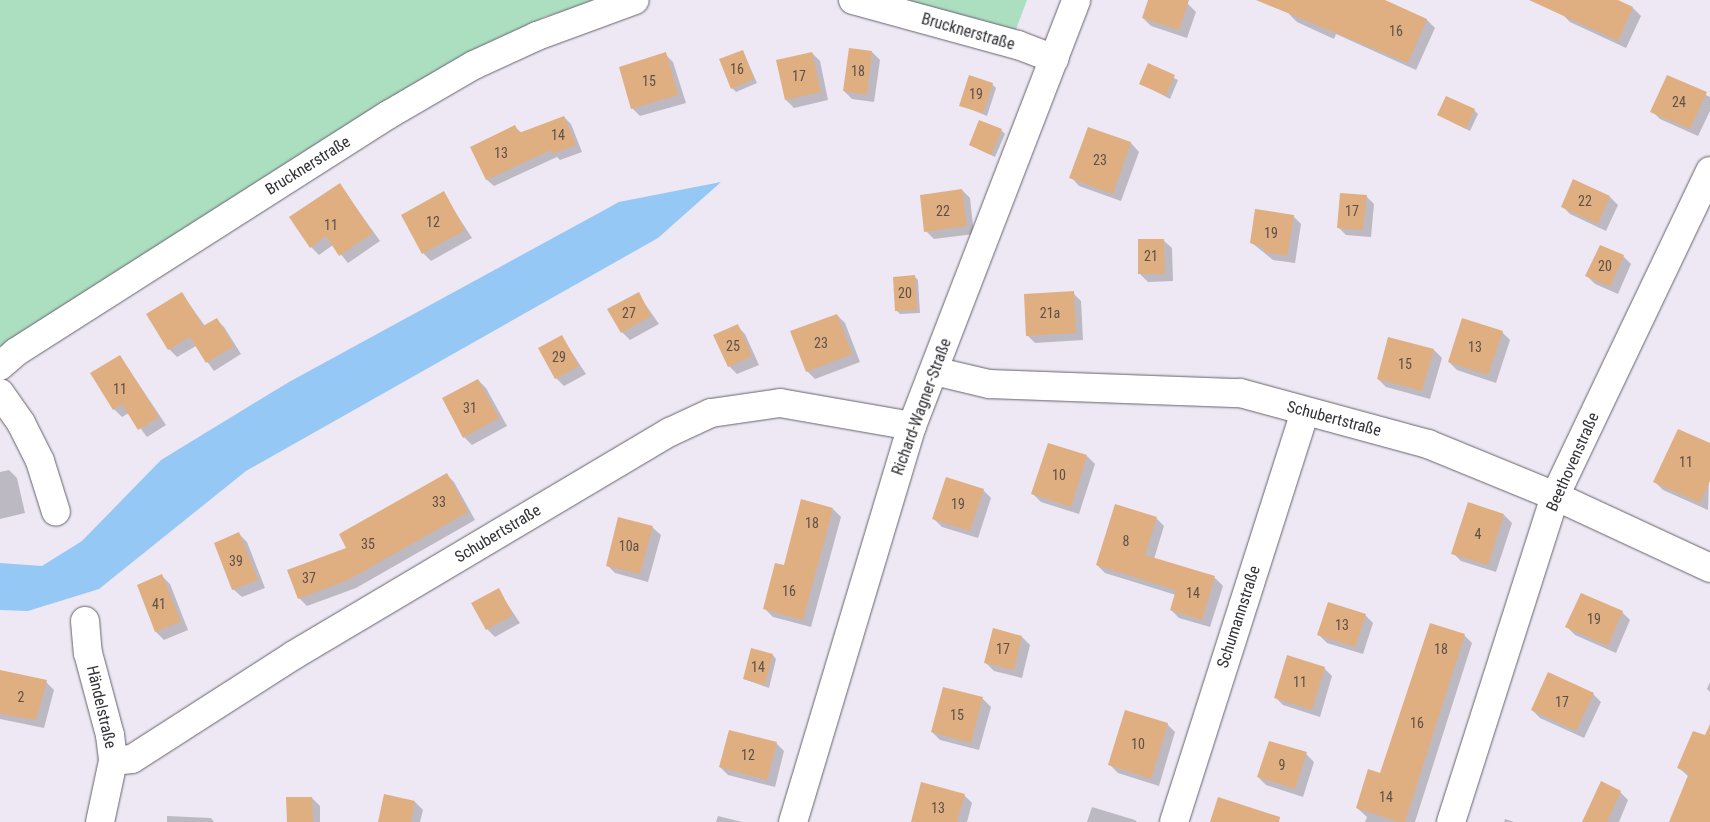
<!DOCTYPE html>
<meta charset="utf-8">
<style>
body{margin:0}
#map{position:relative;width:1710px;height:822px;overflow:hidden;background:#ede8f3;font-family:"Roboto Condensed",sans-serif}
div>[style]{position:absolute}
.green>*{inset:0;background:#acdec0}
.water>*{inset:0;background:#95c8f4}
.shadow>*{inset:0;background:#0003}
.building>*{inset:0;background:#dfaf82}
.roads{filter:drop-shadow(0 0 1px #66626c) drop-shadow(0 0 1px #66626c)}
.minor>*{height:28px;margin:-14px;padding:0 14px;transform-origin:14px;border-radius:14px;background:#fff}
span{translate:-50% -50%;white-space:nowrap;text-align:center;line-height:1.15;-webkit-text-stroke:4px #fff;paint-order:stroke}
.number-label{font-size:14px;color:#5d5048}
.number-label span{-webkit-text-stroke-width:0}
.street-label{font-size:16px;color:#323135}
</style>
<div id="map">
<div class="green">
<div style="clip-path:polygon(0 0,601px 0,544px 17px,469px 59px,0 352px)"></div>
<div style="clip-path:polygon(895px 0,1027px 0,1014px 35px)"></div>
</div>
<div class="water">
<div style="clip-path:polygon(721px 182px,658px 238px,246px 471px,99px 589px,28px 611px,0 610px,0 563px,42px 566px,82px 541px,161px 460px,289px 382px,619px 202px)"></div>
</div>
<div class="shadow">
<div style="clip-path:polygon(1149px 0,1177px 0,1188px 4px,1196px 12px,1187px 38px,1151px 26px,1143px 18px)"></div>
<div style="clip-path:polygon(1295px 0,1384px 1px,1427px 20px,1435px 28px,1416px 70px,1336px 34px,1334px 39px,1297px 22px,1289px 14px)"></div>
<div style="clip-path:polygon(1568px 0,1615px 0,1633px 8px,1641px 16px,1626px 48px,1570px 22px,1562px 14px)"></div>
<div style="clip-path:polygon(743px 51px,757px 83px,736px 92px,732px 88px)"></div>
<div style="clip-path:polygon(872px 52px,880px 60px,874px 102px,852px 99px,844px 91px)"></div>
<div style="clip-path:polygon(812px 53px,820px 61px,828px 100px,794px 108px,786px 100px)"></div>
<div style="clip-path:polygon(665px 54px,673px 62px,686px 103px,640px 116px,632px 108px)"></div>
<div style="clip-path:polygon(1148px 65px,1178px 80px,1170px 99px,1140px 83px)"></div>
<div style="clip-path:polygon(1668px 76px,1710px 97px,1710px 111px,1698px 136px,1660px 119px,1652px 111px)"></div>
<div style="clip-path:polygon(992px 84px,996px 88px,987px 116px,960px 105px)"></div>
<div style="clip-path:polygon(1474px 110px,1478px 114px,1470px 131px,1438px 114px)"></div>
<div style="clip-path:polygon(564px 117px,571px 124px,582px 152px,560px 160px,557px 157px,494px 186px,487px 180px,472px 147px,515px 127px,522px 133px)"></div>
<div style="clip-path:polygon(1088px 128px,1131px 143px,1139px 152px,1121px 201px,1079px 186px,1071px 177px)"></div>
<div style="clip-path:polygon(1001px 130px,1005px 134px,995px 157px,970px 145px)"></div>
<div style="clip-path:polygon(340px 185px,380px 241px,348px 263px,333px 245px,319px 255px,311px 247px)"></div>
<div style="clip-path:polygon(962px 190px,970px 198px,974px 234px,934px 239px,926px 231px)"></div>
<div style="clip-path:polygon(443px 193px,472px 238px,431px 261px,423px 253px)"></div>
<div style="clip-path:polygon(1366px 196px,1374px 204px,1371px 237px,1346px 235px,1338px 227px)"></div>
<div style="clip-path:polygon(1610px 197px,1618px 205px,1606px 231px,1570px 214px,1562px 206px)"></div>
<div style="clip-path:polygon(1293px 216px,1301px 224px,1295px 263px,1273px 260px,1252px 243px)"></div>
<div style="clip-path:polygon(1163px 240px,1172px 248px,1173px 281px,1148px 282px,1140px 274px)"></div>
<div style="clip-path:polygon(1623px 256px,1631px 264px,1618px 294px,1595px 284px,1587px 276px)"></div>
<div style="clip-path:polygon(915px 277px,918px 280px,920px 313px,900px 314px,896px 310px)"></div>
<div style="clip-path:polygon(1073px 293px,1081px 301px,1083px 340px,1035px 343px,1027px 335px)"></div>
<div style="clip-path:polygon(182px 294px,205px 326px,216px 319px,224px 327px,241px 354px,214px 371px,196px 346px,177px 357px,169px 349px,148px 314px)"></div>
<div style="clip-path:polygon(638px 294px,659px 324px,630px 340px,622px 332px)"></div>
<div style="clip-path:polygon(837px 315px,845px 323px,860px 362px,815px 379px,807px 371px)"></div>
<div style="clip-path:polygon(737px 326px,745px 334px,759px 365px,737px 374px,729px 366px)"></div>
<div style="clip-path:polygon(1502px 332px,1510px 340px,1496px 383px,1457px 370px,1449px 362px)"></div>
<div style="clip-path:polygon(561px 336px,586px 374px,564px 386px,556px 378px)"></div>
<div style="clip-path:polygon(1434px 350px,1442px 358px,1430px 399px,1386px 387px,1378px 379px)"></div>
<div style="clip-path:polygon(120px 356px,166px 425px,147px 437px,129px 413px,122px 417px,114px 409px)"></div>
<div style="clip-path:polygon(478px 380px,486px 388px,507px 426px,472px 445px,464px 437px)"></div>
<div style="clip-path:polygon(1710px 445px,1708px 510px,1663px 490px,1655px 482px)"></div>
<div style="clip-path:polygon(1087px 456px,1095px 464px,1079px 514px,1041px 502px,1033px 494px)"></div>
<div style="clip-path:polygon(9px 470px,17px 478px,25px 513px,0 519px,0 472px)"></div>
<div style="clip-path:polygon(446px 474px,454px 482px,475px 520px,356px 588px,307px 606px,299px 598px,348px 549px,413px 496px,412px 493px)"></div>
<div style="clip-path:polygon(983px 490px,991px 498px,978px 538px,942px 527px,934px 519px)"></div>
<div style="clip-path:polygon(833px 509px,841px 517px,811px 627px,773px 617px,765px 609px,784px 566px)"></div>
<div style="clip-path:polygon(1504px 515px,1512px 523px,1496px 572px,1461px 561px,1453px 553px)"></div>
<div style="clip-path:polygon(1156px 518px,1164px 526px,1154px 559px,1215px 578px,1223px 586px,1210px 627px,1179px 618px,1171px 610px,1176px 595px,1105px 573px,1097px 565px)"></div>
<div style="clip-path:polygon(652px 527px,661px 535px,648px 582px,615px 573px,607px 565px)"></div>
<div style="clip-path:polygon(239px 534px,247px 542px,265px 588px,242px 597px,233px 589px)"></div>
<div style="clip-path:polygon(162px 576px,170px 584px,188px 630px,164px 640px,156px 632px)"></div>
<div style="clip-path:polygon(498px 590px,520px 623px,495px 637px,487px 629px)"></div>
<div style="clip-path:polygon(1622px 612px,1630px 620px,1616px 653px,1575px 635px,1567px 627px)"></div>
<div style="clip-path:polygon(1365px 615px,1373px 623px,1363px 654px,1327px 643px,1319px 635px)"></div>
<div style="clip-path:polygon(1464px 635px,1472px 643px,1415px 822px,1365px 822px,1367px 817px,1357px 808px,1381px 775px)"></div>
<div style="clip-path:polygon(1022px 637px,1030px 645px,1022px 678px,994px 671px,986px 663px)"></div>
<div style="clip-path:polygon(773px 655px,776px 659px,769px 688px,744px 679px)"></div>
<div style="clip-path:polygon(1324px 668px,1332px 676px,1320px 717px,1283px 705px,1275px 697px)"></div>
<div style="clip-path:polygon(0 678px,46px 682px,54px 690px,44px 728px,0 719px)"></div>
<div style="clip-path:polygon(1710px 682px,1710px 692px,1707px 689px)"></div>
<div style="clip-path:polygon(944px 688px,983px 699px,991px 707px,979px 750px,940px 740px,932px 732px)"></div>
<div style="clip-path:polygon(1593px 694px,1601px 702px,1584px 738px,1540px 718px,1532px 710px)"></div>
<div style="clip-path:polygon(1167px 724px,1175px 732px,1159px 786px,1118px 773px,1110px 765px)"></div>
<div style="clip-path:polygon(1710px 739px,1710px 822px,1670px 822px,1689px 777px,1679px 768px)"></div>
<div style="clip-path:polygon(776px 743px,784px 751px,775px 787px,728px 775px,720px 767px)"></div>
<div style="clip-path:polygon(1306px 754px,1314px 762px,1303px 797px,1266px 785px,1258px 777px)"></div>
<div style="clip-path:polygon(1620px 792px,1628px 800px,1619px 822px,1602px 822px)"></div>
<div style="clip-path:polygon(964px 795px,972px 803px,967px 822px,913px 822px)"></div>
<div style="clip-path:polygon(312px 798px,320px 806px,320px 822px,288px 822px)"></div>
<div style="clip-path:polygon(415px 802px,423px 810px,420px 822px,379px 822px)"></div>
<div style="clip-path:polygon(1092px 807px,1135px 820px,1137px 822px,1087px 822px)"></div>
<div style="clip-path:polygon(167px 816px,211px 818px,214px 822px,167px 822px)"></div>
<div style="clip-path:polygon(718px 816px,742px 822px,716px 822px)"></div>
<div style="clip-path:polygon(1505px 819px,1514px 822px,1504px 822px)"></div>
</div>
<div class="building">
<div style="clip-path:polygon(1148px 0,1189px 0,1179px 30px,1142px 18px)"></div>
<div style="clip-path:polygon(1256px 0,1385px 0,1427px 19px,1408px 63px)"></div>
<div style="clip-path:polygon(1529px 0,1618px 0,1633px 7px,1618px 41px)"></div>
<div style="clip-path:polygon(849px 48px,872px 51px,867px 95px,843px 91px)"></div>
<div style="clip-path:polygon(743px 50px,754px 79px,731px 89px,719px 59px)"></div>
<div style="clip-path:polygon(666px 52px,678px 95px,631px 109px,619px 67px)"></div>
<div style="clip-path:polygon(812px 52px,821px 92px,785px 100px,776px 60px)"></div>
<div style="clip-path:polygon(1148px 63px,1175px 75px,1166px 96px,1139px 84px)"></div>
<div style="clip-path:polygon(969px 75px,993px 83px,983px 113px,959px 106px)"></div>
<div style="clip-path:polygon(1667px 75px,1707px 92px,1690px 129px,1650px 112px)"></div>
<div style="clip-path:polygon(1446px 96px,1475px 109px,1466px 129px,1437px 115px)"></div>
<div style="clip-path:polygon(564px 116px,576px 145px,552px 154px,551px 150px,486px 180px,470px 147px,515px 125px,519px 133px)"></div>
<div style="clip-path:polygon(979px 120px,1002px 129px,991px 155px,969px 145px)"></div>
<div style="clip-path:polygon(1088px 127px,1131px 142px,1113px 194px,1069px 178px)"></div>
<div style="clip-path:polygon(1573px 179px,1610px 196px,1598px 224px,1561px 207px)"></div>
<div style="clip-path:polygon(340px 183px,373px 233px,339px 256px,326px 236px,310px 248px,289px 217px)"></div>
<div style="clip-path:polygon(962px 189px,967px 226px,924px 232px,920px 195px)"></div>
<div style="clip-path:polygon(444px 191px,465px 230px,422px 254px,401px 215px)"></div>
<div style="clip-path:polygon(1340px 193px,1367px 195px,1363px 230px,1337px 228px)"></div>
<div style="clip-path:polygon(1255px 209px,1294px 215px,1287px 256px,1264px 252px,1264px 248px,1250px 243px)"></div>
<div style="clip-path:polygon(1138px 239px,1164px 239px,1165px 274px,1138px 274px)"></div>
<div style="clip-path:polygon(1600px 245px,1624px 255px,1610px 287px,1585px 276px)"></div>
<div style="clip-path:polygon(915px 275px,917px 310px,895px 311px,893px 277px)"></div>
<div style="clip-path:polygon(1074px 291px,1076px 333px,1026px 336px,1024px 294px)"></div>
<div style="clip-path:polygon(182px 292px,203px 326px,217px 318px,234px 346px,206px 363px,190px 337px,168px 350px,146px 314px)"></div>
<div style="clip-path:polygon(639px 292px,651px 316px,621px 333px,607px 309px)"></div>
<div style="clip-path:polygon(837px 314px,852px 354px,806px 372px,790px 331px)"></div>
<div style="clip-path:polygon(1462px 318px,1503px 331px,1488px 375px,1448px 362px)"></div>
<div style="clip-path:polygon(738px 324px,752px 356px,728px 367px,713px 335px)"></div>
<div style="clip-path:polygon(562px 335px,579px 366px,555px 379px,538px 348px)"></div>
<div style="clip-path:polygon(1388px 337px,1434px 349px,1422px 391px,1377px 379px)"></div>
<div style="clip-path:polygon(120px 355px,159px 417px,138px 430px,122px 404px,113px 410px,90px 373px)"></div>
<div style="clip-path:polygon(478px 379px,499px 418px,463px 438px,442px 398px)"></div>
<div style="clip-path:polygon(1678px 429px,1710px 443px,1710px 481px,1700px 503px,1653px 482px)"></div>
<div style="clip-path:polygon(1048px 443px,1087px 455px,1071px 507px,1031px 494px)"></div>
<div style="clip-path:polygon(447px 473px,468px 512px,348px 580px,298px 599px,287px 570px,346px 548px,339px 534px)"></div>
<div style="clip-path:polygon(946px 477px,984px 489px,970px 531px,932px 519px)"></div>
<div style="clip-path:polygon(801px 499px,833px 508px,803px 620px,763px 609px,775px 563px,784px 565px)"></div>
<div style="clip-path:polygon(1468px 502px,1504px 514px,1488px 565px,1451px 554px)"></div>
<div style="clip-path:polygon(1115px 504px,1157px 517px,1145px 555px,1215px 576px,1202px 620px,1170px 610px,1176px 590px,1096px 565px)"></div>
<div style="clip-path:polygon(618px 517px,653px 526px,640px 574px,606px 566px)"></div>
<div style="clip-path:polygon(239px 532px,258px 580px,232px 590px,214px 543px)"></div>
<div style="clip-path:polygon(162px 574px,181px 622px,155px 632px,137px 585px)"></div>
<div style="clip-path:polygon(499px 588px,513px 615px,486px 630px,471px 603px)"></div>
<div style="clip-path:polygon(1581px 593px,1623px 611px,1608px 646px,1565px 627px)"></div>
<div style="clip-path:polygon(1328px 602px,1366px 614px,1355px 647px,1317px 635px)"></div>
<div style="clip-path:polygon(1430px 623px,1465px 634px,1405px 822px,1399px 822px,1356px 808px,1368px 769px,1380px 773px)"></div>
<div style="clip-path:polygon(993px 628px,1022px 636px,1014px 670px,984px 663px)"></div>
<div style="clip-path:polygon(751px 648px,773px 654px,765px 685px,743px 679px)"></div>
<div style="clip-path:polygon(1287px 655px,1325px 667px,1312px 710px,1274px 698px)"></div>
<div style="clip-path:polygon(0 670px,47px 680px,36px 720px,0 714px)"></div>
<div style="clip-path:polygon(1548px 672px,1594px 693px,1576px 731px,1531px 710px)"></div>
<div style="clip-path:polygon(943px 687px,983px 697px,971px 743px,931px 732px)"></div>
<div style="clip-path:polygon(1125px 710px,1168px 723px,1151px 779px,1108px 765px)"></div>
<div style="clip-path:polygon(1710px 724px,1710px 822px,1669px 822px,1689px 773px,1677px 768px,1693px 731px,1705px 735px)"></div>
<div style="clip-path:polygon(729px 730px,777px 742px,767px 780px,719px 767px)"></div>
<div style="clip-path:polygon(1269px 741px,1307px 752px,1295px 789px,1257px 777px)"></div>
<div style="clip-path:polygon(1601px 781px,1621px 791px,1607px 822px,1582px 822px)"></div>
<div style="clip-path:polygon(921px 782px,965px 794px,957px 822px,911px 822px)"></div>
<div style="clip-path:polygon(384px 794px,415px 801px,411px 822px,378px 822px)"></div>
<div style="clip-path:polygon(286px 797px,312px 797px,313px 822px,287px 822px)"></div>
<div style="clip-path:polygon(1218px 797px,1280px 817px,1279px 822px,1210px 822px)"></div>
</div>
<div class="roads">
<div class="minor">
<div style="left:853px;top:0;width:171px;rotate:15.3deg"></div>
<div style="left:1018px;top:45px;width:39px;rotate:21deg"></div>
<div style="left:0;top:366px;width:21px;rotate:-41deg"></div>
<div style="left:16px;top:352px;width:441px;rotate:-32.5deg"></div>
<div style="left:388px;top:115px;width:99px;rotate:-30.2deg"></div>
<div style="left:474px;top:65px;width:69px;rotate:-24.7deg"></div>
<div style="left:537px;top:36px;width:104px;rotate:-20.2deg"></div>
<div style="left:934px;top:371px;width:57px;rotate:13.3deg"></div>
<div style="left:989px;top:384px;width:251px;rotate:2.1deg"></div>
<div style="left:1240px;top:393px;width:195px;rotate:15.2deg"></div>
<div style="left:1428px;top:444px;width:137px;rotate:22.3deg"></div>
<div style="left:1555px;top:496px;width:171px;rotate:24.9deg"></div>
<div style="left:0;top:393px;width:37px;rotate:55deg"></div>
<div style="left:21px;top:423px;width:42px;rotate:63.4deg"></div>
<div style="left:40px;top:461px;width:53px;rotate:72.6deg"></div>
<div style="left:85px;top:621px;width:32px;rotate:85deg"></div>
<div style="left:88px;top:653px;width:85px;rotate:75deg"></div>
<div style="left:110px;top:735px;width:26px;rotate:83deg"></div>
<div style="left:113px;top:761px;width:62px;rotate:102deg"></div>
<div style="left:113px;top:761px;width:19px;rotate:-6deg"></div>
<div style="left:132px;top:759px;width:193px;rotate:-32.7deg"></div>
<div style="left:294px;top:655px;width:437px;rotate:-30.7deg"></div>
<div style="left:670px;top:432px;width:45px;rotate:-24.9deg"></div>
<div style="left:711px;top:413px;width:70px;rotate:-8.2deg"></div>
<div style="left:780px;top:403px;width:134px;rotate:9.9deg"></div>
<div style="left:793px;top:822px;width:413px;rotate:-73.3deg"></div>
<div style="left:912px;top:426px;width:456px;rotate:-68.9deg"></div>
<div style="left:1174px;top:822px;width:430px;rotate:-72.3deg"></div>
<div style="left:1451px;top:822px;width:342px;rotate:-72.3deg"></div>
<div style="left:1555px;top:496px;width:360px;rotate:-64.5deg"></div>
</div>
</div>
<div class="number-label">
<span style="left:1396px;top:31px">16</span>
<span style="left:737px;top:69px">16</span>
<span style="left:858px;top:71px">18</span>
<span style="left:799px;top:76px">17</span>
<span style="left:649px;top:81px">15</span>
<span style="left:976px;top:94px">19</span>
<span style="left:1679px;top:102px">24</span>
<span style="left:558px;top:135px">14</span>
<span style="left:501px;top:153px">13</span>
<span style="left:1100px;top:160px">23</span>
<span style="left:1585px;top:201px">22</span>
<span style="left:943px;top:211px">22</span>
<span style="left:1352px;top:211px">17</span>
<span style="left:433px;top:222px">12</span>
<span style="left:331px;top:225px">11</span>
<span style="left:1271px;top:233px">19</span>
<span style="left:1151px;top:256px">21</span>
<span style="left:1605px;top:266px">20</span>
<span style="left:905px;top:293px">20</span>
<span style="left:629px;top:313px">27</span>
<span style="left:1050px;top:313px">21a</span>
<span style="left:821px;top:343px">23</span>
<span style="left:733px;top:346px">25</span>
<span style="left:1475px;top:347px">13</span>
<span style="left:559px;top:357px">29</span>
<span style="left:1405px;top:364px">15</span>
<span style="left:120px;top:389px">11</span>
<span style="left:470px;top:408px">31</span>
<span style="left:1686px;top:462px">11</span>
<span style="left:1059px;top:475px">10</span>
<span style="left:439px;top:502px">33</span>
<span style="left:958px;top:504px">19</span>
<span style="left:812px;top:523px">18</span>
<span style="left:1478px;top:534px">4</span>
<span style="left:1126px;top:541px">8</span>
<span style="left:368px;top:544px">35</span>
<span style="left:629px;top:546px">10a</span>
<span style="left:236px;top:561px">39</span>
<span style="left:309px;top:578px">37</span>
<span style="left:789px;top:591px">16</span>
<span style="left:1193px;top:593px">14</span>
<span style="left:159px;top:604px">41</span>
<span style="left:1594px;top:619px">19</span>
<span style="left:1342px;top:625px">13</span>
<span style="left:1003px;top:649px">17</span>
<span style="left:1441px;top:649px">18</span>
<span style="left:758px;top:667px">14</span>
<span style="left:1300px;top:682px">11</span>
<span style="left:21px;top:697px">2</span>
<span style="left:1562px;top:702px">17</span>
<span style="left:957px;top:715px">15</span>
<span style="left:1417px;top:723px">16</span>
<span style="left:1138px;top:744px">10</span>
<span style="left:748px;top:755px">12</span>
<span style="left:1282px;top:765px">9</span>
<span style="left:1386px;top:797px">14</span>
<span style="left:938px;top:808px">13</span>
</div>
<div class="street-label">
<span style="left:968px;top:32px;rotate:16deg">Brucknerstraße</span>
<span style="left:308px;top:166px;rotate:-32deg">Brucknerstraße</span>
<span style="left:922px;top:407px;rotate:-70deg">Richard-Wagner-Straße</span>
<span style="left:1334px;top:419px;rotate:15deg">Schubertstraße</span>
<span style="left:1573px;top:462px;rotate:-66deg">Beethovenstraße</span>
<span style="left:498px;top:534px;rotate:-31deg">Schubertstraße</span>
<span style="left:1239px;top:617px;rotate:-72deg">Schumannstraße</span>
<span style="left:101px;top:707px;rotate:77deg">Händelstraße</span>
</div>
</div>
